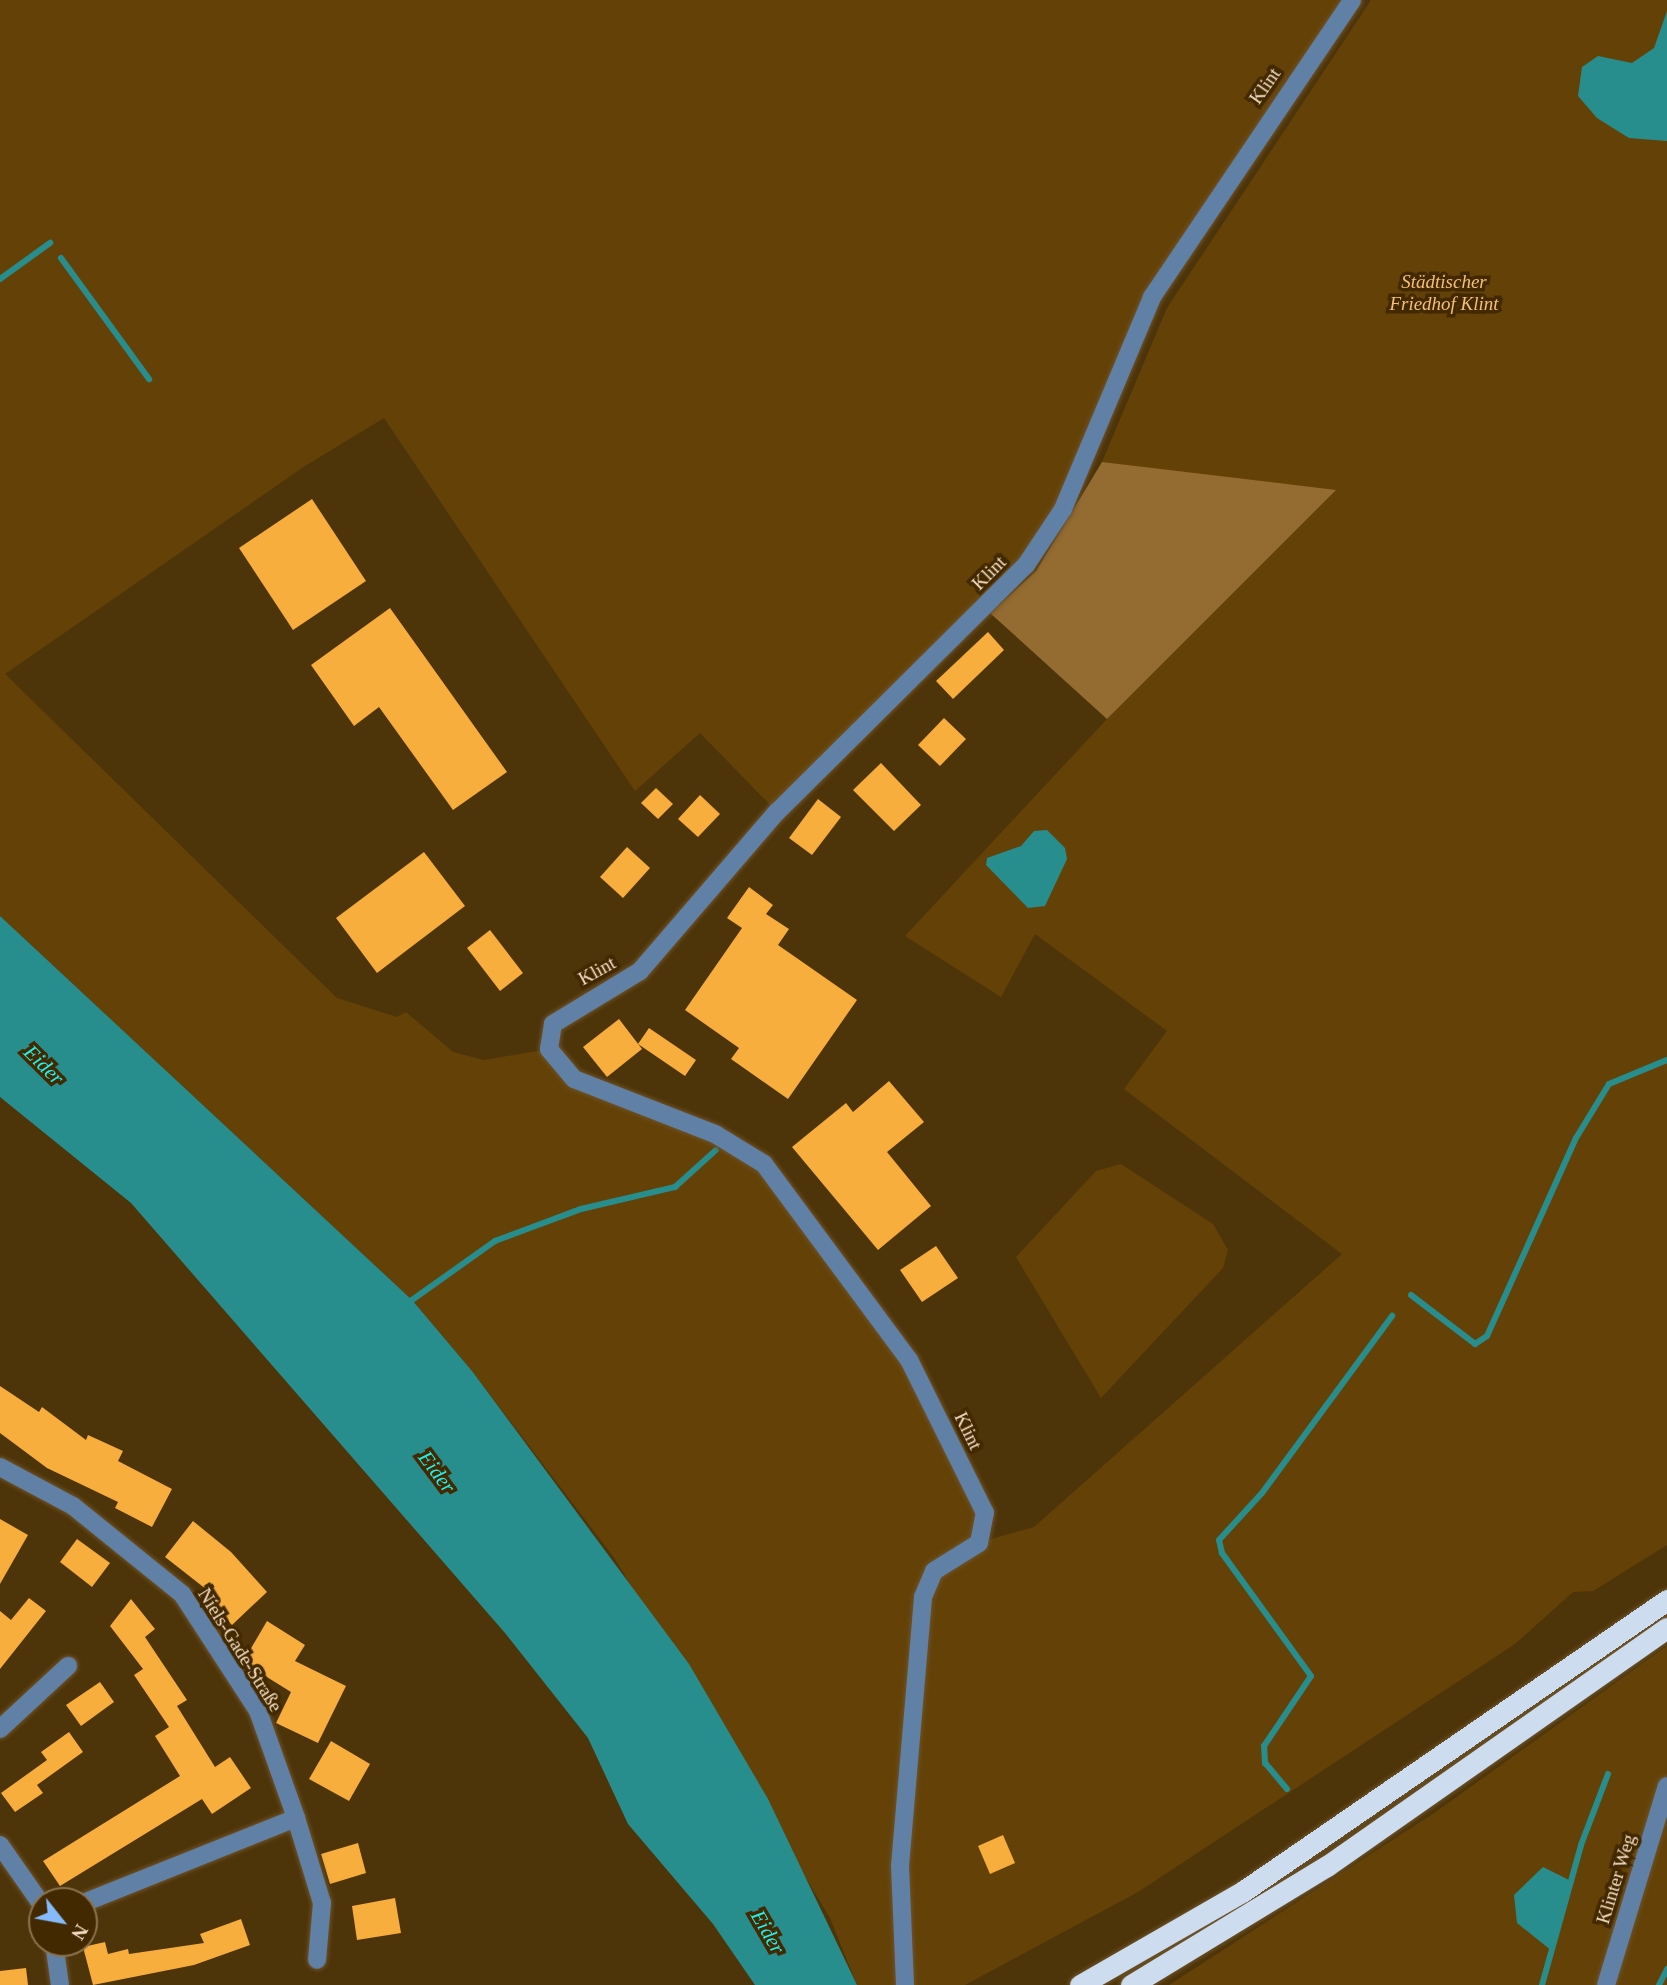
<!DOCTYPE html>
<meta charset="utf-8">
<style>
body{margin:0}
#map{position:relative;width:1667px;height:1985px;overflow:hidden;background:#4e3409;font-family:"Times New Roman",serif}
div>[style]{position:absolute}
.green>*{inset:0;background:#644207}
.forest>*{inset:0;background:#946c32}
.water>*{inset:0;background:#288e8d}
.stream>*{height:6px;margin:-3px;padding:0 3px;transform-origin:3px;border-radius:3px;background:#288e8d}
.building>*{inset:0;background:#f7ae3c}
.roads{filter:drop-shadow(0 0 2px #6c532b) drop-shadow(0 0 2px #6c532b)}
.minor>*{height:18px;margin:-9px;padding:0 9px;transform-origin:9px;border-radius:9px;background:#6180a5}
.highway>*{height:21px;margin:-10.5px;padding:0 10.5px;transform-origin:10.5px;border-radius:10.5px;background:#cddcee}
span{translate:-50% -50%;white-space:nowrap;text-align:center;line-height:1.15;-webkit-text-stroke:7px #432900;paint-order:stroke}
.street-label{font-size:19px;color:#f4dfc4}
.park-label{font-size:19px;color:#f4bf78;font-style:italic}
.water-label{font-size:21px;color:#20efed;font-style:italic}
.north{position:absolute;left:28px;top:1887px;width:70px;height:70px;box-sizing:border-box;background:#432900;border:2px solid #8a724e;border-radius:50%;rotate:121deg;font-size:19px;font-weight:700;line-height:28px;text-align:center;color:#f4dfc4}
.north::after{content:'';display:block;margin:auto;width:24px;height:32px;background:#86bbfb;clip-path:polygon(50% 0,100% 100%,50% 72%,0 100%)}
</style>
<div id="map">
<div class="green">
<div style="clip-path:polygon(0 0,1352px 0,1152px 297px,1087px 459px,1026px 565px,777px 812px,700px 733px,635px 791px,384px 418px,305px 466px,5px 674px,337px 998px,397px 1017px,406px 1012px,453px 1052px,484px 1060px,549px 1049px,557px 1063px,764px 1164px,909px 1360px,985px 1513px,980px 1542px,1034px 1527px,1342px 1254px,1124px 1089px,1167px 1031px,1035px 934px,1001px 997px,905px 936px,1107px 719px,1335px 491px,1102px 462px,1167px 308px,1371px 0,1667px 0,1667px 1545px,1593px 1591px,1573px 1592px,1515px 1644px,1138px 1892px,965px 1985px,857px 1985px,830px 1918px,615px 1559px,472px 1371px,412px 1300px,0 916px)"></div>
<div style="clip-path:polygon(1121px 1164px,1213px 1224px,1228px 1250px,1223px 1268px,1101px 1398px,1016px 1257px,1096px 1171px)"></div>
<div style="clip-path:polygon(1667px 1646px,1667px 1985px,1169px 1985px,1434px 1813px)"></div>
</div>
<div class="forest">
<div style="clip-path:polygon(1102px 462px,1336px 490px,1107px 719px,990px 613px,1036px 571px)"></div>
</div>
<div class="water">
<div style="clip-path:polygon(1667px 11px,1667px 141px,1629px 138px,1597px 118px,1578px 96px,1582px 67px,1598px 56px,1632px 63px,1654px 48px)"></div>
<div style="clip-path:polygon(1047px 830px,1065px 848px,1067px 859px,1045px 906px,1028px 908px,986px 865px,987px 858px,1021px 846px,1034px 831px)"></div>
<div style="clip-path:polygon(0 916px,412px 1300px,472px 1371px,689px 1664px,768px 1799px,857px 1985px,755px 1985px,713px 1924px,628px 1824px,588px 1738px,505px 1633px,131px 1203px,0 1097px)"></div>
<div style="clip-path:polygon(1543px 1867px,1571px 1881px,1552px 1951px,1517px 1923px,1514px 1895px)"></div>
</div>
<div class="stream">
<div style="left:61px;top:258px;width:150px;rotate:54deg"></div>
<div style="left:0;top:279px;width:62px;rotate:-35.8deg"></div>
<div style="left:1411px;top:1295px;width:81px;rotate:37.4deg"></div>
<div style="left:1475px;top:1344px;width:14px;rotate:-34deg"></div>
<div style="left:1487px;top:1336px;width:217px;rotate:-65.8deg"></div>
<div style="left:1576px;top:1138px;width:63px;rotate:-58.6deg"></div>
<div style="left:1609px;top:1084px;width:63px;rotate:-22.5deg"></div>
<div style="left:412px;top:1300px;width:102px;rotate:-35.4deg"></div>
<div style="left:495px;top:1241px;width:92px;rotate:-20.4deg"></div>
<div style="left:581px;top:1209px;width:97px;rotate:-13.2deg"></div>
<div style="left:675px;top:1187px;width:55px;rotate:-42.1deg"></div>
<div style="left:1287px;top:1789px;width:34px;rotate:-130deg"></div>
<div style="left:1265px;top:1763px;width:17px;rotate:-93deg"></div>
<div style="left:1264px;top:1746px;width:84px;rotate:-56.1deg"></div>
<div style="left:1311px;top:1676px;width:152px;rotate:-125.9deg"></div>
<div style="left:1222px;top:1553px;width:13px;rotate:-103deg"></div>
<div style="left:1219px;top:1540px;width:64px;rotate:-47.5deg"></div>
<div style="left:1262px;top:1493px;width:220px;rotate:-53.7deg"></div>
<div style="left:1542px;top:1985px;width:145px;rotate:-74.4deg"></div>
<div style="left:1581px;top:1845px;width:76px;rotate:-69.2deg"></div>
<div style="left:1659px;top:1985px;width:18px;rotate:-63deg"></div>
</div>
<div class="building">
<div style="clip-path:polygon(312px 499px,366px 581px,293px 630px,239px 548px)"></div>
<div style="clip-path:polygon(390px 608px,507px 772px,453px 810px,379px 707px,354px 726px,311px 665px)"></div>
<div style="clip-path:polygon(988px 632px,1004px 650px,953px 699px,936px 681px)"></div>
<div style="clip-path:polygon(944px 718px,966px 739px,940px 766px,918px 745px)"></div>
<div style="clip-path:polygon(881px 763px,921px 805px,894px 831px,853px 790px)"></div>
<div style="clip-path:polygon(656px 788px,673px 804px,658px 819px,641px 803px)"></div>
<div style="clip-path:polygon(700px 795px,720px 814px,698px 837px,678px 819px)"></div>
<div style="clip-path:polygon(818px 799px,841px 817px,812px 855px,789px 838px)"></div>
<div style="clip-path:polygon(627px 847px,650px 868px,623px 898px,600px 877px)"></div>
<div style="clip-path:polygon(424px 852px,465px 906px,377px 973px,336px 918px)"></div>
<div style="clip-path:polygon(749px 887px,773px 905px,766px 914px,789px 929px,778px 945px,857px 1000px,788px 1099px,731px 1059px,739px 1048px,685px 1010px,742px 928px,727px 918px)"></div>
<div style="clip-path:polygon(490px 930px,523px 973px,500px 991px,467px 948px)"></div>
<div style="clip-path:polygon(619px 1019px,642px 1049px,607px 1077px,583px 1047px)"></div>
<div style="clip-path:polygon(649px 1028px,696px 1060px,685px 1076px,638px 1044px)"></div>
<div style="clip-path:polygon(889px 1081px,924px 1122px,887px 1152px,931px 1206px,878px 1250px,792px 1147px,846px 1103px,853px 1112px)"></div>
<div style="clip-path:polygon(936px 1246px,958px 1278px,922px 1302px,900px 1270px)"></div>
<div style="clip-path:polygon(0 1386px,39px 1412px,42px 1407px,86px 1440px,88px 1435px,123px 1451px,118px 1461px,172px 1489px,152px 1527px,115px 1508px,118px 1502px,47px 1468px,0 1433px)"></div>
<div style="clip-path:polygon(0 1519px,28px 1535px,0 1584px)"></div>
<div style="clip-path:polygon(193px 1521px,231px 1552px,267px 1592px,232px 1625px,206px 1598px,211px 1593px,165px 1557px)"></div>
<div style="clip-path:polygon(77px 1539px,110px 1563px,92px 1587px,60px 1562px)"></div>
<div style="clip-path:polygon(29px 1598px,46px 1611px,0 1669px,0 1611px,11px 1620px)"></div>
<div style="clip-path:polygon(131px 1599px,155px 1629px,145px 1637px,187px 1700px,177px 1706px,215px 1767px,230px 1757px,251px 1788px,212px 1814px,202px 1799px,60px 1886px,43px 1861px,180px 1776px,155px 1736px,169px 1727px,134px 1675px,143px 1669px,110px 1626px)"></div>
<div style="clip-path:polygon(267px 1621px,305px 1645px,295px 1661px,346px 1686px,318px 1743px,276px 1723px,291px 1692px,243px 1662px)"></div>
<div style="clip-path:polygon(100px 1682px,114px 1702px,81px 1726px,66px 1705px)"></div>
<div style="clip-path:polygon(69px 1732px,83px 1752px,37px 1785px,43px 1793px,15px 1812px,1px 1793px,47px 1760px,41px 1752px)"></div>
<div style="clip-path:polygon(331px 1741px,370px 1764px,349px 1801px,309px 1779px)"></div>
<div style="clip-path:polygon(1003px 1835px,1015px 1863px,990px 1874px,978px 1846px)"></div>
<div style="clip-path:polygon(358px 1843px,366px 1873px,330px 1884px,321px 1854px)"></div>
<div style="clip-path:polygon(395px 1898px,401px 1933px,357px 1940px,352px 1906px)"></div>
<div style="clip-path:polygon(241px 1919px,250px 1945px,194px 1965px,93px 1985px,83px 1947px,105px 1942px,108px 1954px,128px 1949px,129px 1954px,204px 1943px,200px 1934px)"></div>
<div style="clip-path:polygon(26px 1968px,28px 1985px,0 1985px,0 1971px)"></div>
</div>
<div class="roads">
<div class="minor">
<div style="left:0;top:1467px;width:83px;rotate:28.1deg"></div>
<div style="left:73px;top:1506px;width:140px;rotate:38.9deg"></div>
<div style="left:182px;top:1594px;width:140px;rotate:57deg"></div>
<div style="left:258px;top:1711px;width:114px;rotate:70.4deg"></div>
<div style="left:296px;top:1818px;width:228px;rotate:158.2deg"></div>
<div style="left:0;top:1729px;width:93px;rotate:-42.8deg"></div>
<div style="left:296px;top:1818px;width:89px;rotate:73deg"></div>
<div style="left:322px;top:1903px;width:57px;rotate:95deg"></div>
<div style="left:0;top:1845px;width:73px;rotate:55deg"></div>
<div style="left:54px;top:1943px;width:42px;rotate:81.9deg"></div>
<div style="left:905px;top:1985px;width:119px;rotate:-92.4deg"></div>
<div style="left:900px;top:1866px;width:270px;rotate:-85.1deg"></div>
<div style="left:923px;top:1597px;width:28px;rotate:-67deg"></div>
<div style="left:934px;top:1571px;width:53px;rotate:-31.9deg"></div>
<div style="left:979px;top:1543px;width:31px;rotate:-79deg"></div>
<div style="left:985px;top:1513px;width:171px;rotate:-116.4deg"></div>
<div style="left:909px;top:1360px;width:244px;rotate:-126.5deg"></div>
<div style="left:764px;top:1164px;width:57px;rotate:-148.5deg"></div>
<div style="left:715px;top:1134px;width:151px;rotate:-158.7deg"></div>
<div style="left:574px;top:1079px;width:39px;rotate:-130deg"></div>
<div style="left:549px;top:1049px;width:25px;rotate:-81deg"></div>
<div style="left:553px;top:1024px;width:102px;rotate:-31.3deg"></div>
<div style="left:640px;top:971px;width:210px;rotate:-49.3deg"></div>
<div style="left:777px;top:812px;width:351px;rotate:-44.8deg"></div>
<div style="left:1026px;top:565px;width:67px;rotate:-56.5deg"></div>
<div style="left:1063px;top:509px;width:230px;rotate:-67.2deg"></div>
<div style="left:1152px;top:297px;width:358px;rotate:-56deg"></div>
<div style="left:1606px;top:1985px;width:208px;rotate:-73deg"></div>
</div>
<div class="highway">
<div style="left:1080px;top:1985px;width:187px;rotate:-29.9deg"></div>
<div style="left:1242px;top:1892px;width:516px;rotate:-34.49deg"></div>
<div style="left:1131px;top:1985px;width:229px;rotate:-31.3deg"></div>
<div style="left:1327px;top:1866px;width:415px;rotate:-35deg"></div>
</div>
</div>
<div class="street-label">
<span style="left:1265px;top:86px;rotate:-55deg">Klint</span>
<span style="left:989px;top:573px;rotate:-45deg">Klint</span>
<span style="left:597px;top:971px;rotate:-29deg">Klint</span>
<span style="left:968px;top:1431px;rotate:64deg">Klint</span>
<span style="left:240px;top:1650px;rotate:58deg">Niels-Gade-Straße</span>
<span style="left:1616px;top:1879px;rotate:-73deg">Klinter Weg</span>
</div>
<div class="park-label">
<span style="left:1444px;top:293px">Städtischer<br>Friedhof Klint</span>
</div>
<div class="water-label">
<span style="left:44px;top:1065px;rotate:45deg">Eider</span>
<span style="left:437px;top:1472px;rotate:53deg">Eider</span>
<span style="left:768px;top:1932px;rotate:60deg">Eider</span>
</div>
<div class="north">N</div>
</div>
